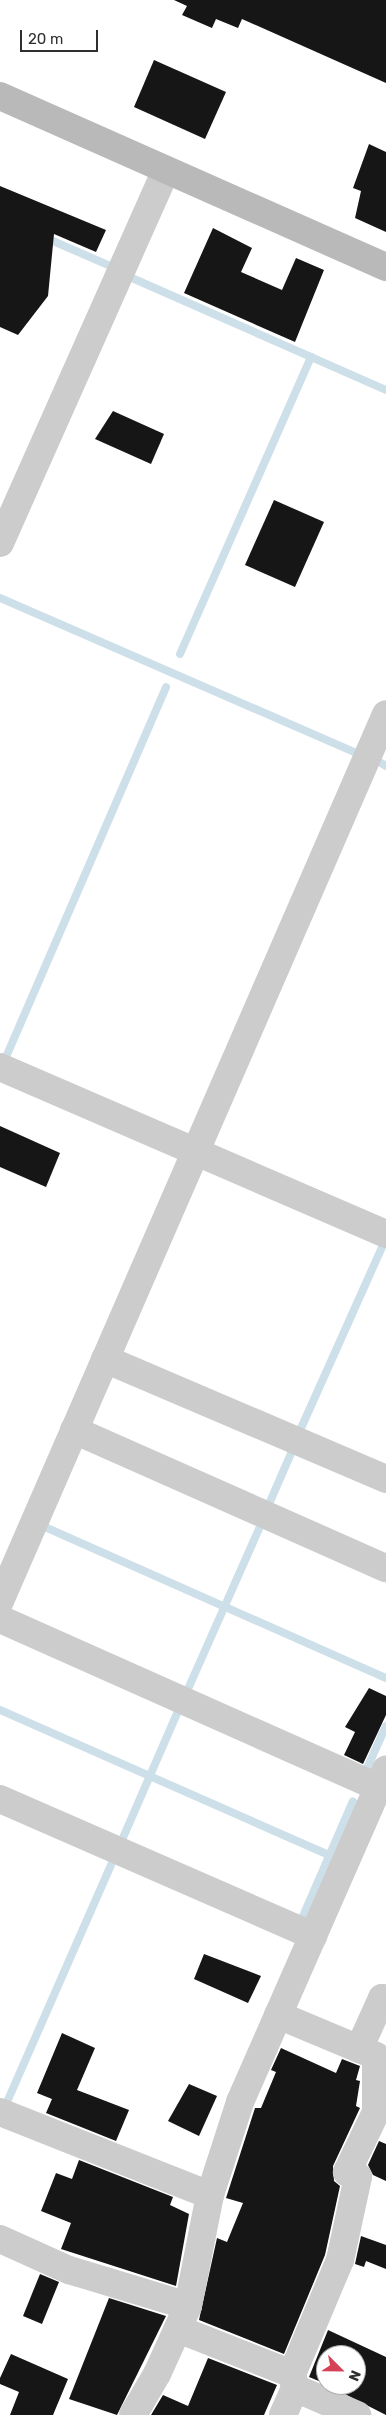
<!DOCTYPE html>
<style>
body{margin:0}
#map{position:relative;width:386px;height:2415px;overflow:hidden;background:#fff;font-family:Rubik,sans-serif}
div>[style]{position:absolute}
.stream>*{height:8px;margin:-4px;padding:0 4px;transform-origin:4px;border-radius:4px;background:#cde0e9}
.building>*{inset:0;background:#161616}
.street>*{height:28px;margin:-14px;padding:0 14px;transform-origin:14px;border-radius:14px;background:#ccc}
.secondary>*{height:28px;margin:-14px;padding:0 14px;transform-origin:14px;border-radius:14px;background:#b9b9b9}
span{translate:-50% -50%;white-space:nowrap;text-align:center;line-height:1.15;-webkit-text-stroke:5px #fff;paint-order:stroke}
.north{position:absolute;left:316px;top:2345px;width:50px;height:50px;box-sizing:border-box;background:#fff;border:1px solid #acacac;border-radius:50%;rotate:113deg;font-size:14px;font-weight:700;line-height:20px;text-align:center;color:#2f2f2f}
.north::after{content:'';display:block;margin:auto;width:18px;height:22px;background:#d64255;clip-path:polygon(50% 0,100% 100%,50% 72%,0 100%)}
.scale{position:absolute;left:20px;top:30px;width:78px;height:22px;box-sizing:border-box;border:2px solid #2f2f2f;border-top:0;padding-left:6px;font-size:15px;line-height:18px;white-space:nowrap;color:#2f2f2f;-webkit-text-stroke:4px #fff;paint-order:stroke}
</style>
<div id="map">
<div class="stream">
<div style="left:46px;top:238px;width:68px;rotate:23.5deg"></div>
<div style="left:132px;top:278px;width:278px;rotate:23.8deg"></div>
<div style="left:0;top:598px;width:389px;rotate:23.5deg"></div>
<div style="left:180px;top:654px;width:325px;rotate:-66.2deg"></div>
<div style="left:381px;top:763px;width:6px;rotate:31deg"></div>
<div style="left:6px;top:1057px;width:403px;rotate:-66.6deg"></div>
<div style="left:298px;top:1435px;width:208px;rotate:-65.9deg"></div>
<div style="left:269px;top:1504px;width:58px;rotate:-66.5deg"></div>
<div style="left:45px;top:1527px;width:373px;rotate:23.9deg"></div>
<div style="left:188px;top:1689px;width:180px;rotate:-66.1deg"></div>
<div style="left:0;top:1710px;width:360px;rotate:23.8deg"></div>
<div style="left:368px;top:1766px;width:44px;rotate:-65.8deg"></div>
<div style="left:122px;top:1840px;width:141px;rotate:-66.5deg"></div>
<div style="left:303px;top:1916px;width:125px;rotate:-66.5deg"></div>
<div style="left:7px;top:2102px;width:269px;rotate:-66.3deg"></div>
</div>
<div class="building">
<div style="clip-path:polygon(174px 0,386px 0,386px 83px,242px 19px,238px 28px,216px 19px,212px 28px,182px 15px,187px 6px)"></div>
<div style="clip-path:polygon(154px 60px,226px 92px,205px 139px,134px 107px)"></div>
<div style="clip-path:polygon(369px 144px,386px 152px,386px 232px,355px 218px,361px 191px,353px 188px)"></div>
<div style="clip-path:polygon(0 186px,106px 230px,96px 252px,54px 234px,48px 296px,18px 335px,0 327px)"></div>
<div style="clip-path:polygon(213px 228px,252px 248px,241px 272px,282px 290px,296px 258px,324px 270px,295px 342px,184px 293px)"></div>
<div style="clip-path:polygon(113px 411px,164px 434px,151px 464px,95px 439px)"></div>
<div style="clip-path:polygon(274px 500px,324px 522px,295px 587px,245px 565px)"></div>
<div style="clip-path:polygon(0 1126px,60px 1153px,46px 1187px,0 1167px)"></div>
<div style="clip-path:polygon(369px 1688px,386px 1696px,386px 1715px,363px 1764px,344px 1755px,355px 1732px,345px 1727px)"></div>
<div style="clip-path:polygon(204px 1954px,261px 1976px,248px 2003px,194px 1979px)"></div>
<div style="clip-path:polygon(62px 2033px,95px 2048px,77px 2090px,129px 2110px,116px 2141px,46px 2113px,52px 2099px,37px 2093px)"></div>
<div style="clip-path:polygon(281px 2048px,336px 2073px,342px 2059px,360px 2066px,356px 2080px,360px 2081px,356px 2106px,360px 2108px,333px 2166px,334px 2181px,340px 2186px,325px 2255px,284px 2354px,199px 2320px,217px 2238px,227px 2242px,243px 2203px,226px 2198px,255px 2108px,261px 2108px,276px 2072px,271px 2070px)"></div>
<div style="clip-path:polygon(189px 2084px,217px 2096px,199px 2136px,168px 2121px)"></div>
<div style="clip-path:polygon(379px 2141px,386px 2144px,386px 2181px,373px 2175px,368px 2165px)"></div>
<div style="clip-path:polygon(79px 2160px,173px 2197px,170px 2205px,189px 2214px,176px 2286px,61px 2249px,71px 2223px,41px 2211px,56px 2173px,72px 2179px)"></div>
<div style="clip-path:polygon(361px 2236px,386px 2245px,386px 2269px,366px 2261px,364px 2267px,355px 2264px)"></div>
<div style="clip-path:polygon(40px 2274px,59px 2282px,42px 2324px,23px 2316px)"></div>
<div style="clip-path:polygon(109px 2298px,166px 2316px,117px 2415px,69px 2399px)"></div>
<div style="clip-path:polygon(328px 2330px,386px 2357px,386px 2415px,327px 2385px,356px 2385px,356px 2355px,326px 2355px,326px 2384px,309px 2377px)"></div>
<div style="clip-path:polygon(11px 2354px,68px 2379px,53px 2415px,10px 2415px,19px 2392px,0 2384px,0 2378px)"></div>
<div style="clip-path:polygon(208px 2358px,277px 2385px,264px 2415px,151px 2415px,163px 2395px,188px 2406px)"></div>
</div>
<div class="street">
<div style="left:0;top:543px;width:408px;rotate:-66deg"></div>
<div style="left:0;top:1067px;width:421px;rotate:23.4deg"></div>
<div style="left:105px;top:1359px;width:306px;rotate:23.1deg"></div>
<div style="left:74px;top:1430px;width:341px;rotate:23.9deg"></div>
<div style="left:0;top:1601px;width:967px;rotate:-66.48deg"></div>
<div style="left:0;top:1619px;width:423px;rotate:24deg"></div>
<div style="left:0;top:1799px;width:342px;rotate:23.6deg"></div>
<div style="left:278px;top:2015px;width:106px;rotate:22.7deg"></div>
<div style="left:376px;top:2056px;width:56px;rotate:90deg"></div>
<div style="left:376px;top:2112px;width:67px;rotate:115.8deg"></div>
<div style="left:347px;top:2172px;width:12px;rotate:24deg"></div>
<div style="left:358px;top:2177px;width:85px;rotate:102.2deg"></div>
<div style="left:340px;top:2260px;width:124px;rotate:112.8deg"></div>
<div style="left:359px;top:2049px;width:56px;rotate:-65.7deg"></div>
<div style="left:382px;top:1998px;width:4px;rotate:14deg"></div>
<div style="left:0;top:2112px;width:226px;rotate:21.6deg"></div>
<div style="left:0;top:2239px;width:76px;rotate:24.2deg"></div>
<div style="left:69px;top:2270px;width:124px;rotate:16.8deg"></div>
<div style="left:178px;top:2329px;width:123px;rotate:21.5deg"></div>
<div style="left:292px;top:2374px;width:14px;rotate:78deg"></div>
<div style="left:295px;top:2388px;width:68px;rotate:23.5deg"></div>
<div style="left:133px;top:2415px;width:48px;rotate:-59.7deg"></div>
<div style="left:157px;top:2374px;width:75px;rotate:-65.5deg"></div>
<div style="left:188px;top:2306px;width:113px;rotate:-78.8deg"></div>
<div style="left:210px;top:2195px;width:98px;rotate:-72.1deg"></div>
<div style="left:240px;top:2102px;width:363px;rotate:-66.3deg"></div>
<div style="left:283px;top:2415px;width:30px;rotate:-66deg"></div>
</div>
<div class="secondary">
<div style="left:0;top:96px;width:422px;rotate:23.9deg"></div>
</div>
<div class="north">N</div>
<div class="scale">20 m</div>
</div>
